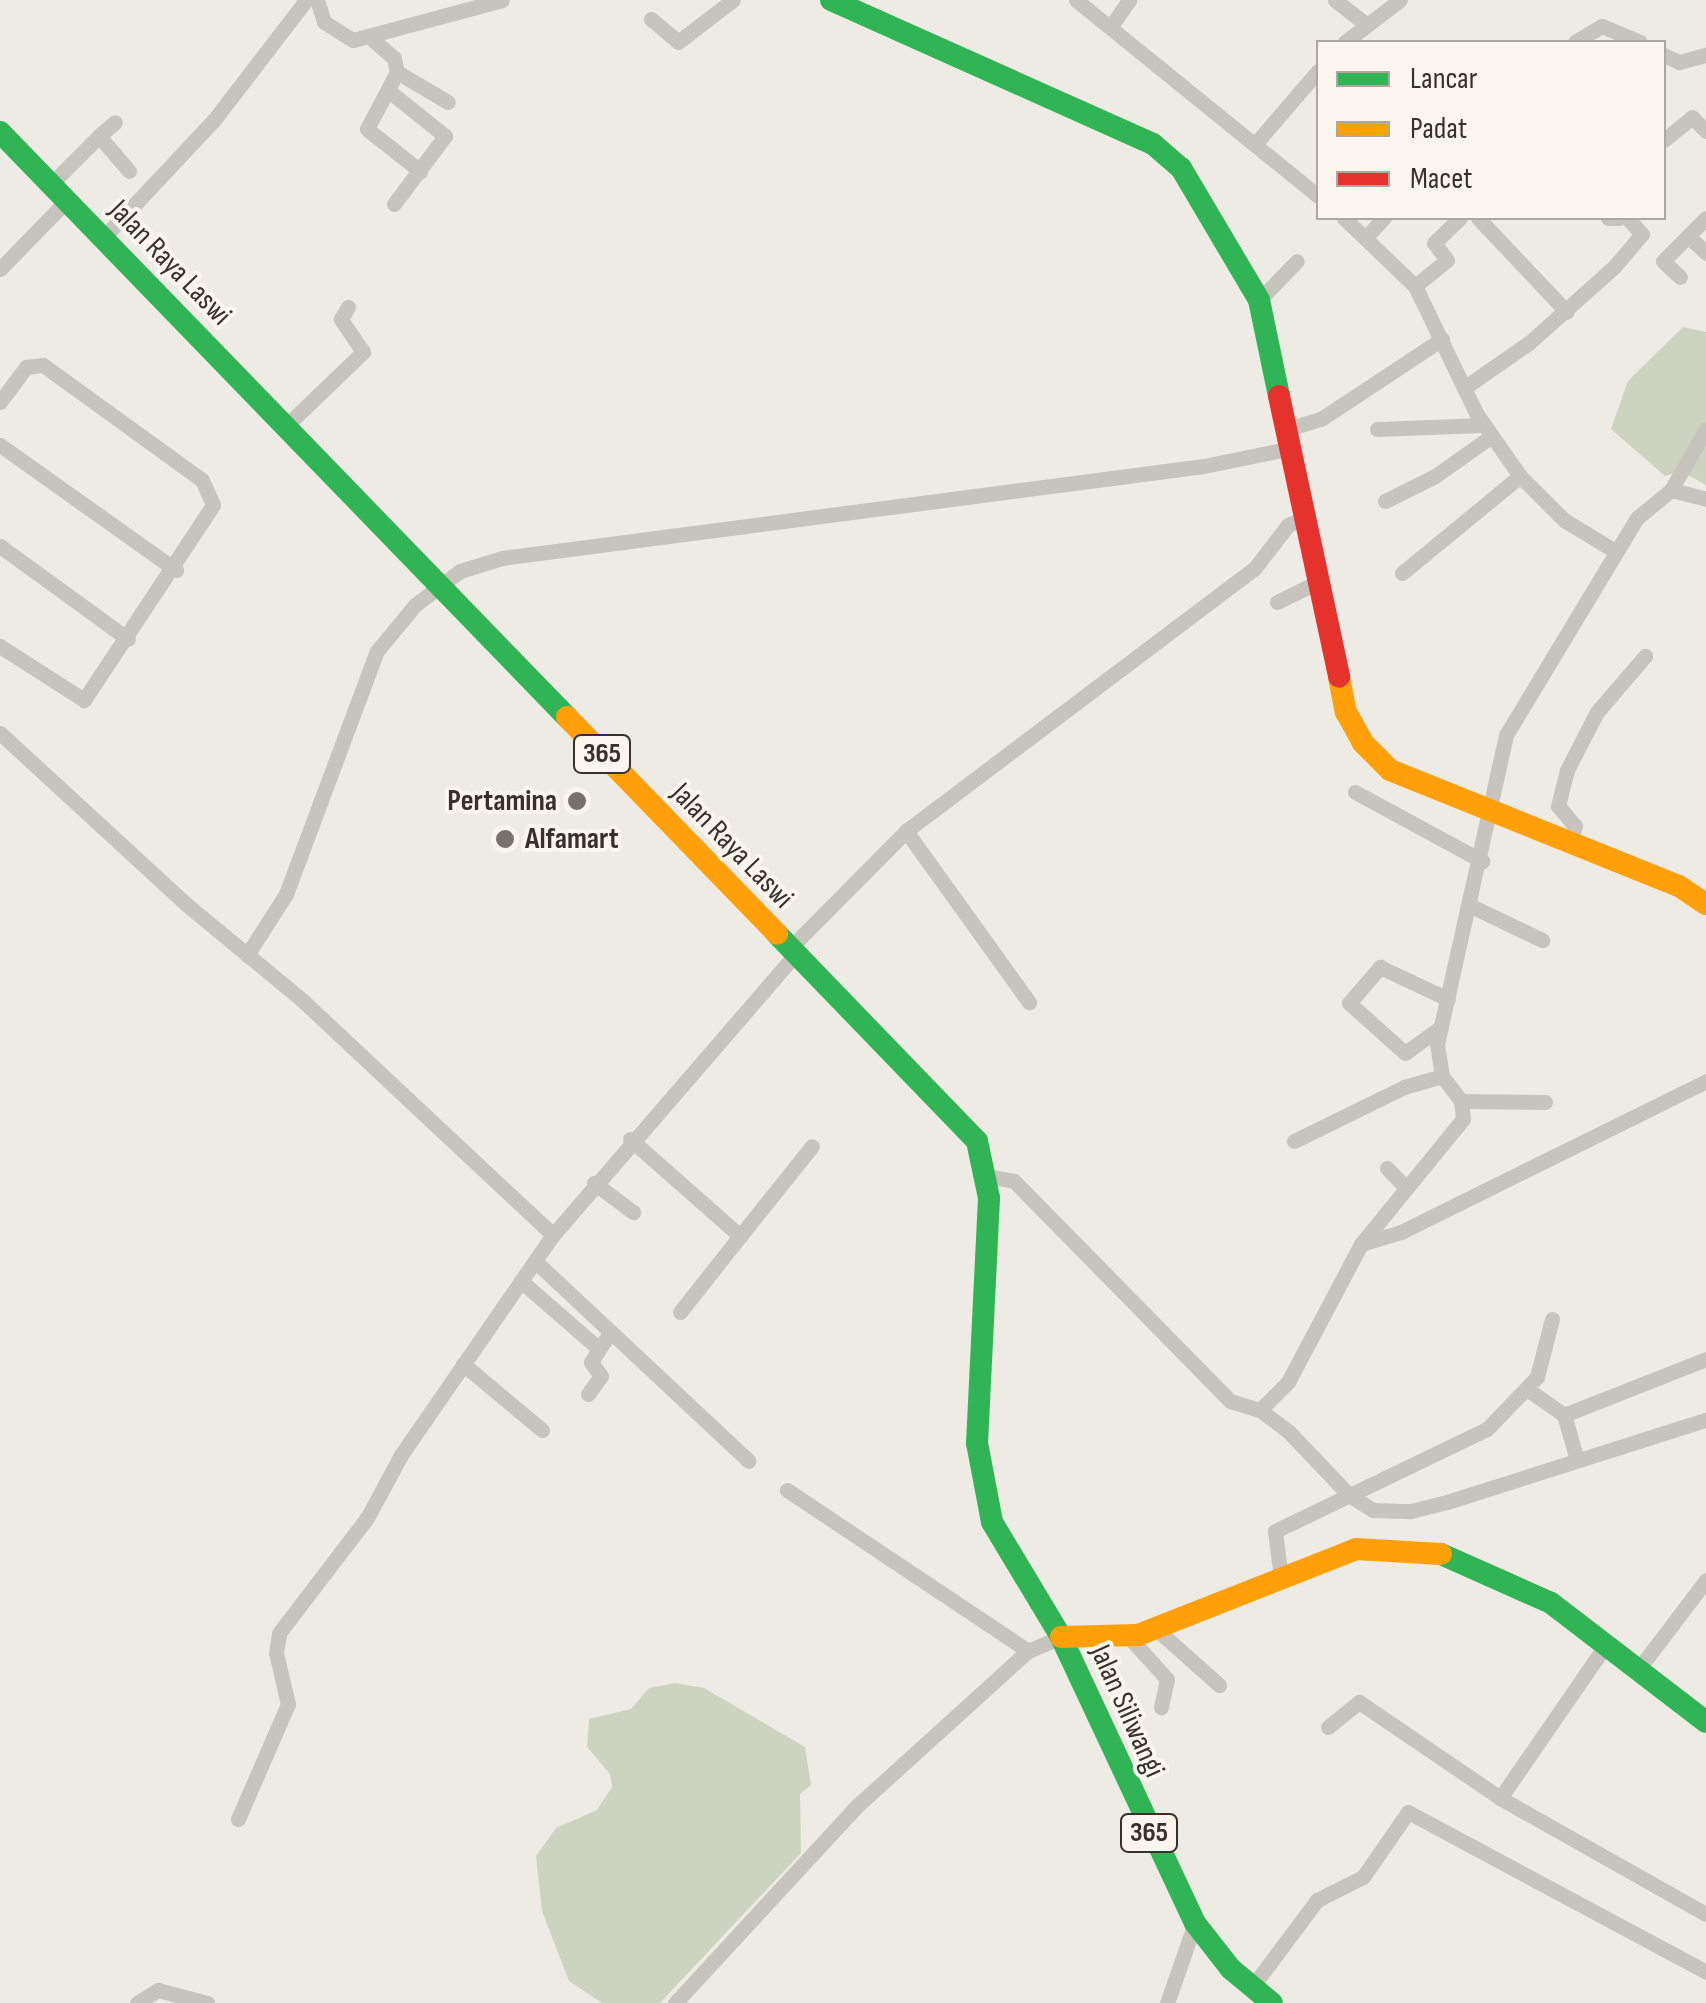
<!DOCTYPE html>
<style>
body{margin:0}
#map{position:relative;width:1706px;height:2003px;overflow:hidden;background:#eeebe4;font-family:"Sofia Sans Condensed",sans-serif}
div>[style]{position:absolute}
.green>*{inset:0;background:#ccd4bf}
.street>*{height:15px;margin:-7.5px;padding:0 7.5px;transform-origin:7.5px;border-radius:7.5px;background:#c7c3bd}
.fast>*{height:22px;margin:-11px;padding:0 11px;transform-origin:11px;border-radius:11px;background:#30b455}
.slow>*{height:22px;margin:-11px;padding:0 11px;transform-origin:11px;border-radius:11px;background:#ff9f0a}
.jam>*{height:22px;margin:-11px;padding:0 11px;transform-origin:11px;border-radius:11px;background:#e5322d}
.dots>*{width:28px;height:28px;translate:-50% -50%;box-sizing:border-box;border:5px solid #faf5ed;border-radius:50%}
span{translate:-50% -50%;white-space:nowrap;text-align:center;line-height:1.15;-webkit-text-stroke:8px #faf5ed;paint-order:stroke}
.shield-label span{padding:2px 8px;background:#faf5ed;border:2px solid;border-radius:8px;-webkit-text-stroke-width:0}
.shield-label{font-size:28px;color:#38312b;font-weight:700}
.street-label{font-size:30px;color:#38312b}
.poi-label{font-size:30px;color:#38312b;font-weight:700}
.right{translate:-100% -50%;text-align:right}
.left{translate:0 -50%;text-align:left}
.legend{position:absolute;left:1316px;top:40px;width:350px;height:180px;box-sizing:border-box;background:#faf5ed;border:2px solid #aca79f;margin:0;padding:12px 18px;list-style:none;font-size:30px;color:#38312b}
.legend li{display:flex;align-items:center;gap:20px;height:50px}
.legend b{width:50px;border:2px solid #aca79f}
</style>
<div id="map">
<div class="green">
<div style="clip-path:polygon(1683px 327px,1706px 332px,1706px 485px,1681px 471px,1665px 476px,1611px 429px,1628px 381px)"></div>
<div style="clip-path:polygon(675px 1683px,704px 1688px,805px 1747px,811px 1785px,800px 1794px,801px 1853px,660px 2003px,602px 2003px,569px 1981px,542px 1911px,536px 1856px,556px 1828px,597px 1810px,612px 1787px,610px 1774px,587px 1747px,589px 1719px,631px 1709px,649px 1688px)"></div>
</div>
<div class="street">
<div style="left:317px;top:0;width:23px;rotate:72deg"></div>
<div style="left:324px;top:22px;width:34px;rotate:32deg"></div>
<div style="left:353px;top:40px;width:154px;rotate:-15deg"></div>
<div style="left:1076px;top:0;width:311px;rotate:39deg"></div>
<div style="left:1335px;top:0;width:39px;rotate:38deg"></div>
<div style="left:651px;top:19px;width:35px;rotate:40deg"></div>
<div style="left:678px;top:42px;width:69px;rotate:-37.4deg"></div>
<div style="left:1111px;top:26px;width:32px;rotate:-55deg"></div>
<div style="left:372px;top:39px;width:29px;rotate:41deg"></div>
<div style="left:394px;top:58px;width:14px;rotate:78deg"></div>
<div style="left:397px;top:72px;width:64px;rotate:117.8deg"></div>
<div style="left:367px;top:129px;width:68px;rotate:38.4deg"></div>
<div style="left:1345px;top:42px;width:69px;rotate:-37.4deg"></div>
<div style="left:1575px;top:42px;width:31px;rotate:-31deg"></div>
<div style="left:1602px;top:26px;width:41px;rotate:22.8deg"></div>
<div style="left:1664px;top:55px;width:17px;rotate:25deg"></div>
<div style="left:1679px;top:62px;width:28px;rotate:-15deg"></div>
<div style="left:397px;top:72px;width:59px;rotate:30.5deg"></div>
<div style="left:389px;top:91px;width:72px;rotate:38.8deg"></div>
<div style="left:445px;top:136px;width:85px;rotate:126.9deg"></div>
<div style="left:99px;top:136px;width:21px;rotate:-41deg"></div>
<div style="left:1664px;top:140px;width:36px;rotate:-39deg"></div>
<div style="left:1692px;top:117px;width:20px;rotate:45deg"></div>
<div style="left:1256px;top:143px;width:95px;rotate:-49.3deg"></div>
<div style="left:52px;top:183px;width:66px;rotate:-45deg"></div>
<div style="left:99px;top:136px;width:46px;rotate:49.4deg"></div>
<div style="left:1344px;top:218px;width:98px;rotate:43.8deg"></div>
<div style="left:1415px;top:286px;width:141px;rotate:64.3deg"></div>
<div style="left:1476px;top:413px;width:77px;rotate:55.1deg"></div>
<div style="left:1520px;top:476px;width:62px;rotate:45deg"></div>
<div style="left:1564px;top:520px;width:60px;rotate:31.3deg"></div>
<div style="left:1478px;top:218px;width:129px;rotate:46.6deg"></div>
<div style="left:1608px;top:218px;width:11px"></div>
<div style="left:1367px;top:236px;width:25px;rotate:-47deg"></div>
<div style="left:1688px;top:236px;width:25px;rotate:43deg"></div>
<div style="left:104px;top:237px;width:161px;rotate:-46.8deg"></div>
<div style="left:214px;top:120px;width:151px;rotate:-52.5deg"></div>
<div style="left:0;top:269px;width:96px;rotate:-45.8deg"></div>
<div style="left:1680px;top:277px;width:23px;rotate:-137deg"></div>
<div style="left:1663px;top:261px;width:61px;rotate:-45deg"></div>
<div style="left:1415px;top:286px;width:41px;rotate:-39.1deg"></div>
<div style="left:1447px;top:260px;width:21px;rotate:-127deg"></div>
<div style="left:1434px;top:243px;width:36px;rotate:-44deg"></div>
<div style="left:1259px;top:300px;width:54px;rotate:-45.7deg"></div>
<div style="left:1464px;top:388px;width:80px;rotate:-34.9deg"></div>
<div style="left:1530px;top:342px;width:113px;rotate:-41.8deg"></div>
<div style="left:1614px;top:267px;width:43px;rotate:-49.7deg"></div>
<div style="left:1642px;top:234px;width:22px;rotate:-133deg"></div>
<div style="left:0;top:402px;width:44px;rotate:-53.4deg"></div>
<div style="left:26px;top:367px;width:17px;rotate:-7deg"></div>
<div style="left:43px;top:365px;width:196px;rotate:35.9deg"></div>
<div style="left:202px;top:480px;width:27px;rotate:66deg"></div>
<div style="left:213px;top:505px;width:234px;rotate:123.5deg"></div>
<div style="left:84px;top:700px;width:100px;rotate:-147.3deg"></div>
<div style="left:286px;top:426px;width:107px;rotate:-43.9deg"></div>
<div style="left:363px;top:352px;width:40px;rotate:-124deg"></div>
<div style="left:341px;top:319px;width:14px;rotate:-60deg"></div>
<div style="left:1377px;top:429px;width:106px;rotate:-2.2deg"></div>
<div style="left:1284px;top:430px;width:39px;rotate:-17deg"></div>
<div style="left:1321px;top:419px;width:145px;rotate:-33.5deg"></div>
<div style="left:0;top:445px;width:216px;rotate:35.4deg"></div>
<div style="left:1671px;top:490px;width:70px;rotate:-60.2deg"></div>
<div style="left:1385px;top:501px;width:56px;rotate:-26.6deg"></div>
<div style="left:1435px;top:476px;width:67px;rotate:-35.3deg"></div>
<div style="left:0;top:546px;width:158px;rotate:36deg"></div>
<div style="left:1402px;top:573px;width:153px;rotate:-39.4deg"></div>
<div style="left:1277px;top:602px;width:46px;rotate:-26deg"></div>
<div style="left:0;top:733px;width:253px;rotate:42.6deg"></div>
<div style="left:186px;top:904px;width:151px;rotate:39.6deg"></div>
<div style="left:302px;top:1000px;width:344px;rotate:43.1deg"></div>
<div style="left:1355px;top:792px;width:145px;rotate:28.5deg"></div>
<div style="left:906px;top:831px;width:211px;rotate:54.3deg"></div>
<div style="left:1570px;top:843px;width:18px;rotate:-74deg"></div>
<div style="left:1575px;top:826px;width:26px;rotate:-130deg"></div>
<div style="left:1558px;top:806px;width:37px;rotate:-76deg"></div>
<div style="left:1567px;top:770px;width:65px;rotate:-62.7deg"></div>
<div style="left:1597px;top:712px;width:74px;rotate:-49.4deg"></div>
<div style="left:1471px;top:906px;width:79px;rotate:25.6deg"></div>
<div style="left:789px;top:949px;width:166px;rotate:-45.2deg"></div>
<div style="left:906px;top:831px;width:436px;rotate:-37deg"></div>
<div style="left:1254px;top:569px;width:56px;rotate:-52.3deg"></div>
<div style="left:1288px;top:525px;width:21px;rotate:-23deg"></div>
<div style="left:247px;top:955px;width:72px;rotate:-57.4deg"></div>
<div style="left:286px;top:894px;width:259px;rotate:-69.5deg"></div>
<div style="left:377px;top:651px;width:60px;rotate:-50.4deg"></div>
<div style="left:415px;top:605px;width:56px;rotate:-37.1deg"></div>
<div style="left:460px;top:571px;width:44px;rotate:-17.2deg"></div>
<div style="left:502px;top:558px;width:708px;rotate:-7.47deg"></div>
<div style="left:1204px;top:466px;width:85px;rotate:-11.6deg"></div>
<div style="left:1441px;top:1027px;width:44px;rotate:144.2deg"></div>
<div style="left:1405px;top:1053px;width:75px;rotate:-138.2deg"></div>
<div style="left:1349px;top:1003px;width:48px;rotate:-49.3deg"></div>
<div style="left:1380px;top:967px;width:75px;rotate:25.2deg"></div>
<div style="left:1461px;top:1101px;width:84px;rotate:0.7deg"></div>
<div style="left:630px;top:1139px;width:147px;rotate:41.4deg"></div>
<div style="left:740px;top:1236px;width:115px;rotate:-51.3deg"></div>
<div style="left:1294px;top:1141px;width:123px;rotate:-26.1deg"></div>
<div style="left:1404px;top:1087px;width:40px;rotate:-16deg"></div>
<div style="left:1387px;top:1168px;width:28px;rotate:46deg"></div>
<div style="left:988px;top:1176px;width:26px;rotate:11deg"></div>
<div style="left:1014px;top:1181px;width:308px;rotate:45.5deg"></div>
<div style="left:1230px;top:1401px;width:31px;rotate:17deg"></div>
<div style="left:1260px;top:1410px;width:36px;rotate:37deg"></div>
<div style="left:1289px;top:1432px;width:87px;rotate:46.4deg"></div>
<div style="left:1349px;top:1495px;width:28px;rotate:32deg"></div>
<div style="left:1373px;top:1510px;width:38px;rotate:2deg"></div>
<div style="left:1411px;top:1511px;width:37px;rotate:-14deg"></div>
<div style="left:1447px;top:1502px;width:272px;rotate:-17.6deg"></div>
<div style="left:594px;top:1183px;width:49px;rotate:36.6deg"></div>
<div style="left:1361px;top:1244px;width:42px;rotate:-16.7deg"></div>
<div style="left:1401px;top:1232px;width:340px;rotate:-26.3deg"></div>
<div style="left:536px;top:1262px;width:291px;rotate:43.1deg"></div>
<div style="left:521px;top:1281px;width:103px;rotate:41.1deg"></div>
<div style="left:599px;top:1349px;width:21px;rotate:-55deg"></div>
<div style="left:680px;top:1312px;width:97px;rotate:-51.7deg"></div>
<div style="left:463px;top:1364px;width:103px;rotate:39.9deg"></div>
<div style="left:1527px;top:1389px;width:45px;rotate:35.1deg"></div>
<div style="left:588px;top:1394px;width:22px;rotate:-54deg"></div>
<div style="left:601px;top:1376px;width:17px;rotate:-126deg"></div>
<div style="left:591px;top:1362px;width:15px;rotate:-58deg"></div>
<div style="left:1260px;top:1410px;width:40px;rotate:-45deg"></div>
<div style="left:1288px;top:1382px;width:156px;rotate:-62.1deg"></div>
<div style="left:1361px;top:1244px;width:161px;rotate:-50.8deg"></div>
<div style="left:1463px;top:1119px;width:18px;rotate:-96deg"></div>
<div style="left:1461px;top:1101px;width:31px;rotate:-127deg"></div>
<div style="left:1442px;top:1076px;width:32px;rotate:-99deg"></div>
<div style="left:1437px;top:1044px;width:317px;rotate:-77.4deg"></div>
<div style="left:1506px;top:735px;width:253px;rotate:-58.9deg"></div>
<div style="left:1637px;top:518px;width:44px;rotate:-39.5deg"></div>
<div style="left:1671px;top:490px;width:36px;rotate:14deg"></div>
<div style="left:1577px;top:1460px;width:47px;rotate:-106.1deg"></div>
<div style="left:1564px;top:1415px;width:153px;rotate:-21.5deg"></div>
<div style="left:787px;top:1490px;width:290px;rotate:33.7deg"></div>
<div style="left:1281px;top:1578px;width:47px;rotate:-97.3deg"></div>
<div style="left:1275px;top:1531px;width:235px;rotate:-25.7deg"></div>
<div style="left:1487px;top:1429px;width:72px;rotate:-46.1deg"></div>
<div style="left:1537px;top:1377px;width:60px;rotate:-75.5deg"></div>
<div style="left:1155px;top:1628px;width:86px;rotate:41.7deg"></div>
<div style="left:1128px;top:1636px;width:58px;rotate:47.8deg"></div>
<div style="left:1167px;top:1679px;width:29px;rotate:102deg"></div>
<div style="left:1605px;top:1646px;width:185px;rotate:124.6deg"></div>
<div style="left:1500px;top:1798px;width:236px;rotate:29.4deg"></div>
<div style="left:1637px;top:1671px;width:114px;rotate:-52.8deg"></div>
<div style="left:1328px;top:1727px;width:40px;rotate:-39deg"></div>
<div style="left:1359px;top:1702px;width:171px;rotate:34.2deg"></div>
<div style="left:238px;top:1819px;width:125px;rotate:-66.5deg"></div>
<div style="left:288px;top:1704px;width:52px;rotate:-103.2deg"></div>
<div style="left:276px;top:1653px;width:20px;rotate:-81deg"></div>
<div style="left:279px;top:1633px;width:145px;rotate:-52.6deg"></div>
<div style="left:367px;top:1518px;width:72px;rotate:-61.6deg"></div>
<div style="left:401px;top:1455px;width:267px;rotate:-55.4deg"></div>
<div style="left:553px;top:1235px;width:370px;rotate:-49.2deg"></div>
<div style="left:1252px;top:1987px;width:109px;rotate:-53.2deg"></div>
<div style="left:1317px;top:1900px;width:51px;rotate:-26.6deg"></div>
<div style="left:1363px;top:1877px;width:79px;rotate:-55.3deg"></div>
<div style="left:1408px;top:1812px;width:338px;rotate:28.2deg"></div>
<div style="left:137px;top:2003px;width:25px;rotate:-32deg"></div>
<div style="left:158px;top:1990px;width:51px;rotate:14.9deg"></div>
<div style="left:675px;top:2003px;width:270px;rotate:-47.3deg"></div>
<div style="left:858px;top:1805px;width:229px;rotate:-42.2deg"></div>
<div style="left:1028px;top:1651px;width:36px;rotate:-23deg"></div>
<div style="left:1167px;top:2003px;width:85px;rotate:-70.7deg"></div>
</div>
<div class="fast">
<div style="left:831px;top:0;width:353px;rotate:24.1deg"></div>
<div style="left:1153px;top:144px;width:37px;rotate:41deg"></div>
<div style="left:1181px;top:168px;width:153px;rotate:59.4deg"></div>
<div style="left:1259px;top:300px;width:98px;rotate:78.2deg"></div>
<div style="left:0;top:132px;width:815px;rotate:45.9deg"></div>
<div style="left:777px;top:934px;width:288px;rotate:46deg"></div>
<div style="left:977px;top:1141px;width:58px;rotate:78.1deg"></div>
<div style="left:989px;top:1198px;width:245px;rotate:92.8deg"></div>
<div style="left:977px;top:1443px;width:80px;rotate:79.2deg"></div>
<div style="left:992px;top:1522px;width:134px;rotate:59deg"></div>
<div style="left:1061px;top:1637px;width:316px;rotate:64.9deg"></div>
<div style="left:1195px;top:1923px;width:58px;rotate:52deg"></div>
<div style="left:1231px;top:1969px;width:53px;rotate:39.7deg"></div>
<div style="left:1441px;top:1554px;width:120px;rotate:24deg"></div>
<div style="left:1551px;top:1603px;width:195px;rotate:37.5deg"></div>
</div>
<div class="slow">
<div style="left:1339px;top:677px;width:36px;rotate:79deg"></div>
<div style="left:1346px;top:712px;width:35px;rotate:61deg"></div>
<div style="left:1363px;top:743px;width:38px;rotate:45deg"></div>
<div style="left:1390px;top:770px;width:311px;rotate:21.9deg"></div>
<div style="left:1679px;top:886px;width:32px;rotate:34deg"></div>
<div style="left:567px;top:717px;width:302px;rotate:45.9deg"></div>
<div style="left:1061px;top:1637px;width:77px;rotate:-1.5deg"></div>
<div style="left:1138px;top:1635px;width:234px;rotate:-21.5deg"></div>
<div style="left:1356px;top:1549px;width:85px;rotate:3.4deg"></div>
</div>
<div class="jam">
<div style="left:1279px;top:396px;width:287px;rotate:77.9deg"></div>
</div>
<div class="dots">
<div style="left:577px;top:801px;background:#78726c"></div>
<div style="left:505px;top:839px;background:#78726c"></div>
</div>
<div class="shield-label">
<span style="left:602px;top:754px">365</span>
<span style="left:1149px;top:1833px">365</span>
</div>
<div class="street-label">
<span style="left:170px;top:263px;rotate:46deg">Jalan Raya Laswi</span>
<span style="left:732px;top:846px;rotate:46deg">Jalan Raya Laswi</span>
<span style="left:1127px;top:1711px;rotate:66deg">Jalan Siliwangi</span>
</div>
<div class="poi-label">
<span class="right" style="left:557px;top:801px">Pertamina</span>
<span class="left" style="left:525px;top:839px">Alfamart</span>
</div>
<ul class="legend">
<li><b style="height:12px;background:#30b455"></b>Lancar</li>
<li><b style="height:12px;background:#ff9f0a"></b>Padat</li>
<li><b style="height:12px;background:#e5322d"></b>Macet</li>
</ul>
</div>
